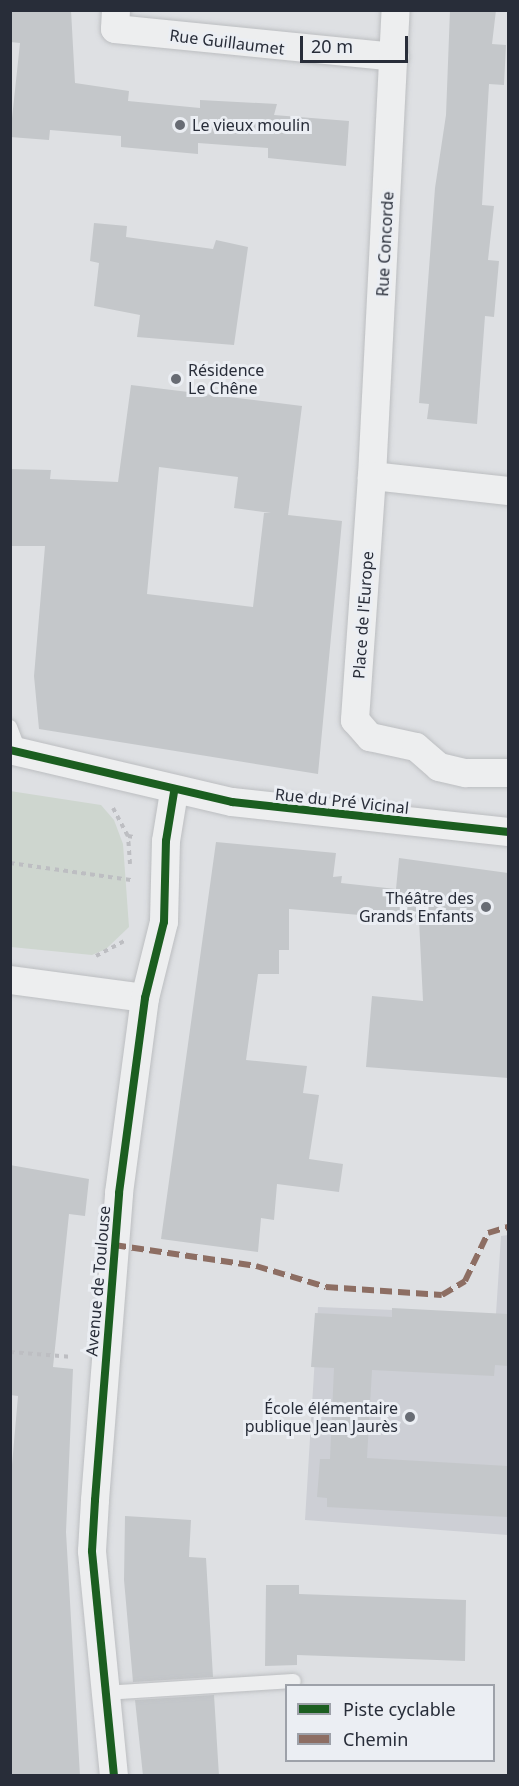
<!DOCTYPE html>
<meta charset="utf-8">
<style>
body{margin:0}
#map{position:relative;width:519px;height:1786px;overflow:hidden;background:#dee0e3;font-family:"Noto Sans",sans-serif}
div>[style]{position:absolute}
.built>*{inset:0;background:#cdcfd5}
.green>*{inset:0;background:#ced6cf}
.building>*{inset:0;background:#c4c7ca}
.path>*{height:4px;margin-top:-2px;transform-origin:0;background:repeating-linear-gradient(90deg,#bdbec2 0 4.5px,transparent 0 9px)}
.roads{filter:drop-shadow(0 0 2px #bcbec1) drop-shadow(0 0 2px #bcbec1)}
.lane>*{height:14px;margin:-7px;padding:0 7px;transform-origin:7px;border-radius:7px;background:#edeeef}
.street>*{height:28px;margin:-14px;padding:0 14px;transform-origin:14px;border-radius:14px;background:#edeeef}
.quiet>*{height:6px;margin-top:-3px;transform-origin:0;background:repeating-linear-gradient(90deg,#8d6e63 0 12px,transparent 0 18px)}
.cycleway>*{height:8px;margin:-4px;padding:0 4px;transform-origin:4px;border-radius:4px;background:#1b5e20}
.dots>*{width:16px;height:16px;translate:-50% -50%;box-sizing:border-box;border:3px solid #ebeef3;border-radius:50%}
span{translate:-50% -50%;white-space:nowrap;text-align:center;line-height:1.15;-webkit-text-stroke:6px #ebeef3;paint-order:stroke}
.street-label{font-size:16px;color:#282d39}
.poi-label{font-size:16px;color:#282d39}
.left{translate:0 -50%;text-align:left}
.right{translate:-100% -50%;text-align:right}
.frame{position:absolute;inset:0;border:12px solid #282d39;pointer-events:none}
.legend{position:absolute;left:285px;top:1684px;width:210px;height:78px;box-sizing:border-box;background:#ebeef3;border:2px solid #9da1a9;margin:0;padding:8px 10px;list-style:none;font-size:18px;color:#282d39}
.legend li{display:flex;align-items:center;gap:12px;height:30px}
.legend b{width:30px;border:2px solid #9da1a9}
.scale{position:absolute;left:300px;top:36px;width:108px;height:27px;box-sizing:border-box;border:3px solid #282d39;border-top:0;padding-left:8px;font-size:18px;line-height:21px;white-space:nowrap;color:#282d39;-webkit-text-stroke:4px #ebeef3;paint-order:stroke}
</style>
<div id="map">
<div class="built">
<div style="clip-path:polygon(508px 1235px,508px 1535px,305px 1520px,318px 1307px,496px 1314px,501px 1236px)"></div>
</div>
<div class="green">
<div style="clip-path:polygon(10px 791px,101px 805px,114px 820px,123px 844px,129px 927px,106px 949px,92px 955px,11px 947px)"></div>
</div>
<div class="building">
<div style="clip-path:polygon(10px 10px,71px 10px,75px 83px,129px 91px,128px 101px,200px 108px,200px 100px,277px 104px,274px 115px,349px 121px,346px 166px,268px 158px,268px 148px,198px 143px,198px 154px,121px 147px,121px 136px,50px 130px,49px 140px,10px 137px,20px 43px,10px 42px)"></div>
<div style="clip-path:polygon(450px 10px,496px 10px,492px 44px,506px 45px,504px 85px,489px 84px,482px 205px,494px 206px,488px 260px,499px 261px,494px 317px,485px 316px,477px 424px,427px 419px,429px 404px,419px 403px,435px 188px,446px 115px)"></div>
<div style="clip-path:polygon(94px 223px,127px 226px,126px 237px,213px 249px,216px 240px,248px 247px,234px 345px,137px 337px,140px 315px,94px 306px,99px 263px,90px 261px)"></div>
<div style="clip-path:polygon(evenodd,131px 385px,302px 406px,288px 515px,342px 521px,318px 774px,39px 729px,34px 676px,45px 546px,10px 546px,10px 469px,51px 470px,50px 479px,118px 482px,131px 385px,159px 467px,238px 477px,234px 508px,271px 513px,264px 513px,253px 607px,147px 594px,159px 467px)"></div>
<div style="clip-path:polygon(216px 842px,336px 853px,333px 877px,342px 876px,341px 883px,396px 889px,399px 858px,508px 873px,508px 1078px,366px 1067px,372px 996px,423px 1001px,419px 920px,289px 909px,289px 950px,279px 950px,279px 974px,258px 974px,246px 1060px,307px 1066px,303px 1093px,319px 1095px,309px 1159px,343px 1164px,339px 1192px,277px 1184px,274px 1220px,261px 1218px,258px 1252px,161px 1239px)"></div>
<div style="clip-path:polygon(10px 1165px,89px 1179px,85px 1216px,69px 1214px,53px 1367px,73px 1369px,66px 1532px,80px 1776px,10px 1776px,10px 1488px,18px 1396px,10px 1395px)"></div>
<div style="clip-path:polygon(392px 1308px,508px 1314px,508px 1366px,495px 1365px,494px 1376px,372px 1370px,367px 1458px,508px 1466px,508px 1517px,327px 1507px,327px 1498px,317px 1497px,320px 1459px,330px 1459px,334px 1368px,311px 1367px,315px 1313px,392px 1317px)"></div>
<div style="clip-path:polygon(125px 1516px,191px 1520px,189px 1557px,206px 1558px,213px 1677px,133px 1682px,124px 1580px)"></div>
<div style="clip-path:polygon(266px 1585px,299px 1585px,299px 1594px,466px 1600px,465px 1661px,297px 1655px,297px 1665px,265px 1666px)"></div>
<div style="clip-path:polygon(214px 1695px,219px 1776px,143px 1776px,135px 1700px)"></div>
</div>
<div class="path">
<div style="left:113px;top:808px;width:32px;rotate:62deg"></div>
<div style="left:10px;top:863px;width:122px;rotate:8deg"></div>
<div style="left:130px;top:864px;width:28px;rotate:-94deg"></div>
<div style="left:128px;top:836px;width:6px;rotate:9deg"></div>
<div style="left:96px;top:956px;width:34px;rotate:-28deg"></div>
<div style="left:10px;top:1352px;width:63px;rotate:4.5deg"></div>
</div>
<div class="roads">
<div class="lane">
<div style="left:10px;top:727px;width:26px;rotate:69deg"></div>
<div style="left:103px;top:1693px;width:191px;rotate:-3.6deg"></div>
</div>
<div class="street">
<div style="left:116px;top:10px;width:19px;rotate:93deg"></div>
<div style="left:115px;top:29px;width:281px;rotate:5.7deg"></div>
<div style="left:372px;top:476px;width:467px;rotate:-87.1deg"></div>
<div style="left:508px;top:491px;width:137px;rotate:-173.7deg"></div>
<div style="left:372px;top:476px;width:245px;rotate:94deg"></div>
<div style="left:355px;top:720px;width:23px;rotate:49deg"></div>
<div style="left:370px;top:737px;width:47px;rotate:12.3deg"></div>
<div style="left:416px;top:747px;width:30px;rotate:41deg"></div>
<div style="left:439px;top:767px;width:28px;rotate:13deg"></div>
<div style="left:466px;top:773px;width:42px"></div>
<div style="left:10px;top:750px;width:228px;rotate:13.2deg"></div>
<div style="left:232px;top:802px;width:278px;rotate:6.2deg"></div>
<div style="left:10px;top:980px;width:136px;rotate:7.6deg"></div>
<div style="left:114px;top:1776px;width:226px;rotate:-95.6deg"></div>
<div style="left:92px;top:1551px;width:51px;rotate:-86.6deg"></div>
<div style="left:95px;top:1500px;width:308px;rotate:-85.5deg"></div>
<div style="left:119px;top:1193px;width:197px;rotate:-82.4deg"></div>
<div style="left:145px;top:998px;width:78px;rotate:-76deg"></div>
<div style="left:164px;top:922px;width:81px;rotate:-88.6deg"></div>
<div style="left:166px;top:841px;width:50px;rotate:-80.7deg"></div>
</div>
</div>
<div class="quiet">
<div style="left:114px;top:1245px;width:144px;rotate:8.4deg"></div>
<div style="left:256px;top:1266px;width:73px;rotate:16.7deg"></div>
<div style="left:326px;top:1287px;width:116px;rotate:3.9deg"></div>
<div style="left:442px;top:1295px;width:27px;rotate:-31deg"></div>
<div style="left:465px;top:1281px;width:53px;rotate:-64.4deg"></div>
<div style="left:488px;top:1233px;width:21px;rotate:-17deg"></div>
</div>
<div class="cycleway">
<div style="left:10px;top:750px;width:228px;rotate:13.2deg"></div>
<div style="left:232px;top:802px;width:278px;rotate:6.2deg"></div>
<div style="left:114px;top:1776px;width:226px;rotate:-95.6deg"></div>
<div style="left:92px;top:1551px;width:51px;rotate:-86.6deg"></div>
<div style="left:95px;top:1500px;width:308px;rotate:-85.5deg"></div>
<div style="left:119px;top:1193px;width:197px;rotate:-82.4deg"></div>
<div style="left:145px;top:998px;width:78px;rotate:-76deg"></div>
<div style="left:164px;top:922px;width:81px;rotate:-88.6deg"></div>
<div style="left:166px;top:841px;width:50px;rotate:-80.7deg"></div>
</div>
<div class="dots">
<div style="left:180px;top:125px;background:#686c74"></div>
<div style="left:176px;top:379px;background:#686c74"></div>
<div style="left:486px;top:907px;background:#686c74"></div>
<div style="left:410px;top:1417px;background:#686c74"></div>
</div>
<div class="street-label">
<span style="left:227px;top:42px;rotate:7deg">Rue Guillaumet</span>
<span style="left:385px;top:244px;rotate:-87deg">Rue Concorde</span>
<span style="left:363px;top:615px;rotate:-86deg">Place de l'Europe</span>
<span style="left:342px;top:801px;rotate:6deg">Rue du Pré Vicinal</span>
<span style="left:98px;top:1281px;rotate:-85deg">Avenue de Toulouse</span>
</div>
<div class="poi-label">
<span class="left" style="left:192px;top:125px">Le vieux moulin</span>
<span class="left" style="left:188px;top:379px">Résidence<br>Le Chêne</span>
<span class="right" style="left:474px;top:907px">Théâtre des<br>Grands Enfants</span>
<span class="right" style="left:398px;top:1417px">École élémentaire<br>publique Jean Jaurès</span>
</div>
<div class="frame"></div>
<ul class="legend">
<li><b style="height:8px;background:#1b5e20"></b>Piste cyclable</li>
<li><b style="height:8px;background:#8d6e63"></b>Chemin</li>
</ul>
<div class="scale">20 m</div>
</div>
